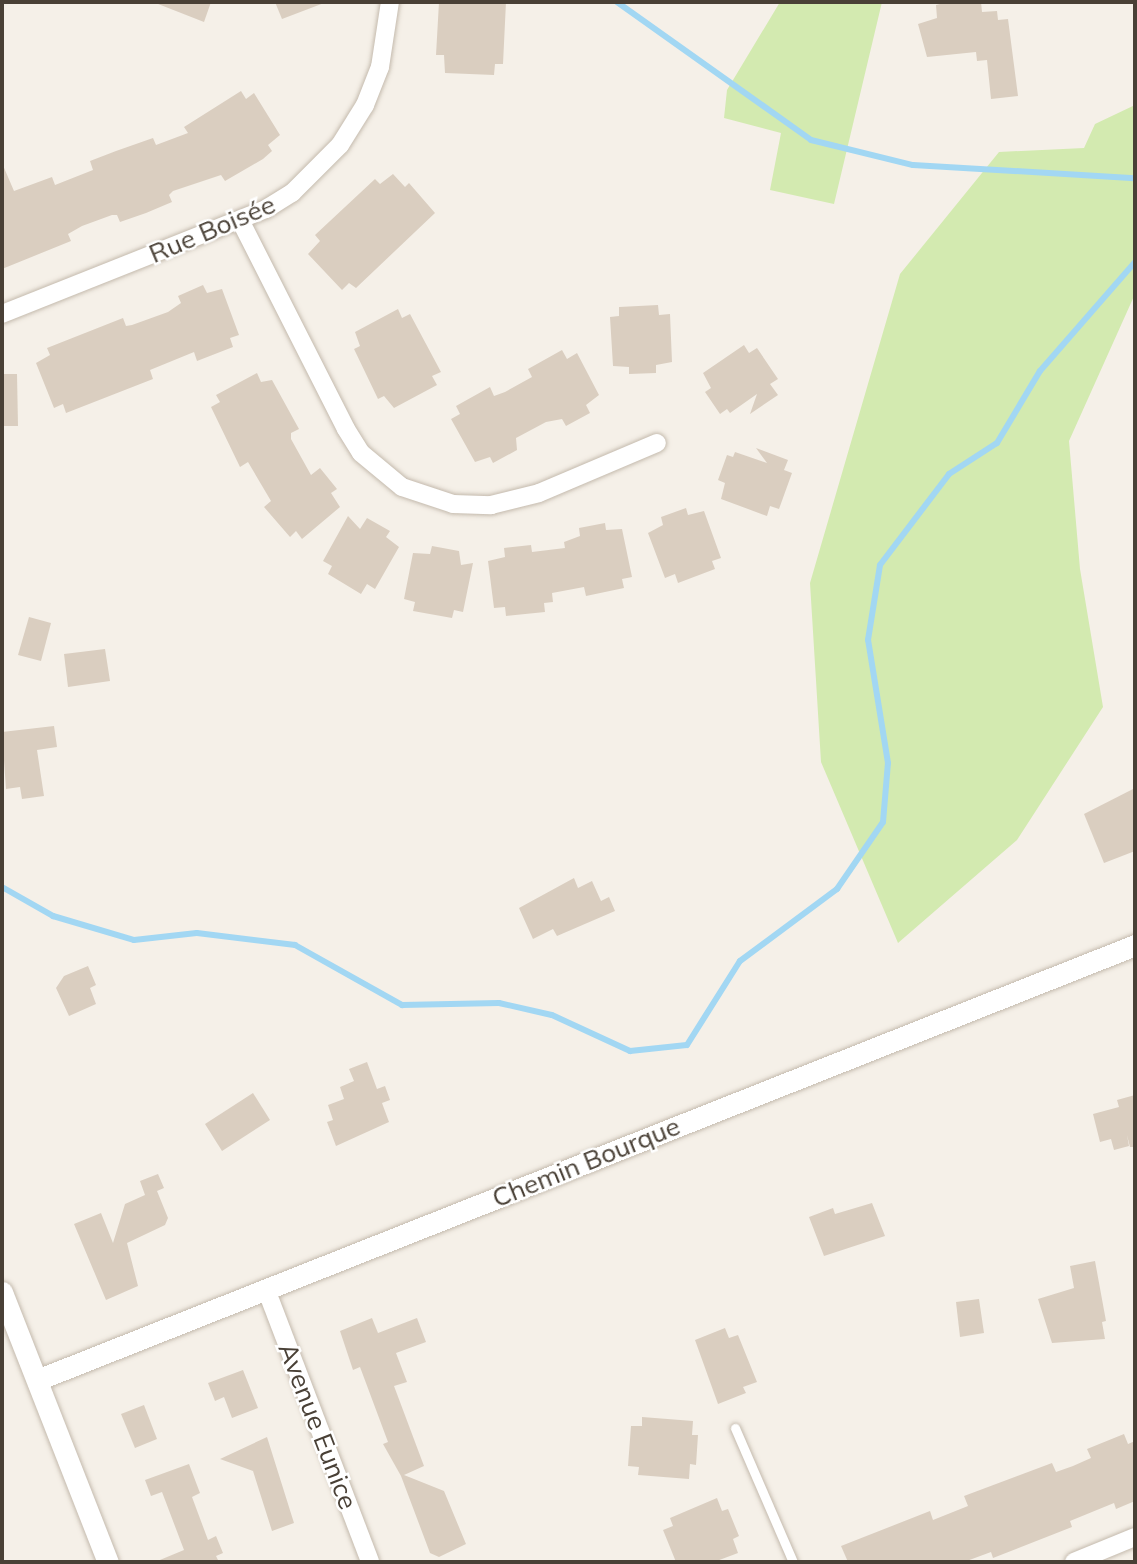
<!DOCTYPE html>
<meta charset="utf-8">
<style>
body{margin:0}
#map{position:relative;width:1137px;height:1564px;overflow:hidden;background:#f5f0e8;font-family:Mulish,sans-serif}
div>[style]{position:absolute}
.green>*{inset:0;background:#d3eab0}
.stream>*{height:6px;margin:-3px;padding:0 3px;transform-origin:3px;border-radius:3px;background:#a2d7f3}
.building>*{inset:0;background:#dacec0}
.roads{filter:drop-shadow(0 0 2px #c4baad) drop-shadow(0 0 2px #c4baad)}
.service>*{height:9px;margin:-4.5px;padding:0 4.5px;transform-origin:4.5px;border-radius:4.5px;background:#fff}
.minor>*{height:18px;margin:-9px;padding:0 9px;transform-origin:9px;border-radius:9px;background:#fff}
.tertiary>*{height:21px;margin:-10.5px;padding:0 10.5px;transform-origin:10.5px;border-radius:10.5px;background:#fff}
span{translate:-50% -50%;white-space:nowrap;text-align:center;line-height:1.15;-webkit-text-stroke:5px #fff;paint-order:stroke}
.street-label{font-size:26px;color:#494036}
.frame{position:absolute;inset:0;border:4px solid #494036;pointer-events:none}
</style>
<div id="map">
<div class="green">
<div style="clip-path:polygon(780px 2px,882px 2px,834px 204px,770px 190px,781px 133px,724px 118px,727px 90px)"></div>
<div style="clip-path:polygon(1135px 105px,1135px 294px,1069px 441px,1080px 569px,1103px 707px,1017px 840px,898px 943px,821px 762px,810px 583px,900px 274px,999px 152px,1084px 148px,1095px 124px)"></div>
</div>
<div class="stream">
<div style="left:617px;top:2px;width:238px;rotate:35.4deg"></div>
<div style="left:811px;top:140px;width:105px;rotate:13.8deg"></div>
<div style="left:913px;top:165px;width:222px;rotate:3.4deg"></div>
<div style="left:2px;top:887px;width:59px;rotate:29.6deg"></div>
<div style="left:53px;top:916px;width:84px;rotate:16.5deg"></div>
<div style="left:134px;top:940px;width:63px;rotate:-6.3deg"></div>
<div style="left:197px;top:933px;width:99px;rotate:7deg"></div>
<div style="left:295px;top:945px;width:123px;rotate:29.3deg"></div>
<div style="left:402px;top:1005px;width:97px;rotate:-1.2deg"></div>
<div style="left:499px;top:1003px;width:54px;rotate:12.8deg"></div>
<div style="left:552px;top:1015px;width:86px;rotate:24.8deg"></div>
<div style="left:630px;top:1051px;width:57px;rotate:-6deg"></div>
<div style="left:687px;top:1045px;width:99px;rotate:-57.8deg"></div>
<div style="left:740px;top:961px;width:121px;rotate:-36.6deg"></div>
<div style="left:837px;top:889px;width:81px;rotate:-55.5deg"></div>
<div style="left:883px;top:822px;width:59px;rotate:-85.2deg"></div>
<div style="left:888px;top:763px;width:125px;rotate:-99.2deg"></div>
<div style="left:868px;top:640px;width:76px;rotate:-80.9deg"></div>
<div style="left:880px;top:565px;width:114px;rotate:-52.8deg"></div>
<div style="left:949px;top:474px;width:57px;rotate:-32.9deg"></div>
<div style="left:997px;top:443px;width:84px;rotate:-59.2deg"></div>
<div style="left:1040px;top:371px;width:145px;rotate:-48.9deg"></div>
</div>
<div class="building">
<div style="clip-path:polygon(153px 2px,211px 2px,204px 22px)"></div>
<div style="clip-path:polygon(275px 2px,324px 2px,324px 3px,282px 19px)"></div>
<div style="clip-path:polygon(439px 2px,506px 2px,503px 64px,495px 64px,494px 75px,445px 73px,444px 55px,436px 55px)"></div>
<div style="clip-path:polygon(948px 2px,981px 2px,982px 12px,997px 11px,998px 20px,1008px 19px,1018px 96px,991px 99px,987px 60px,977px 61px,976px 52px,927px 57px,918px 24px,937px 18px,936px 5px)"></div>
<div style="clip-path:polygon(241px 91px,246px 99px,254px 93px,280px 135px,268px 145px,272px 151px,263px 159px,225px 181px,221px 175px,173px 191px,169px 195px,172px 202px,146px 213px,120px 222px,117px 215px,112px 215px,82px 226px,68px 234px,71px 241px,2px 269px,2px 163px,14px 191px,52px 177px,55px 185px,93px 170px,90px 161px,116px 151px,153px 138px,156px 145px,188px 133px,184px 127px)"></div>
<div style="clip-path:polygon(393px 174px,405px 187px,409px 183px,435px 213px,356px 288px,349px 283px,342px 290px,308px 254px,320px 241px,315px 235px,375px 179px,380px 184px)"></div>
<div style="clip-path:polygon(203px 285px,207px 293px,222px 289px,239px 335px,230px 338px,233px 347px,197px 361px,194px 352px,150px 370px,153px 379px,66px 413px,63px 404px,54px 408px,36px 363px,50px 355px,47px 348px,123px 318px,126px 326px,132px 325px,168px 312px,181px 303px,178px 296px)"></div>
<div style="clip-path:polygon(658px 305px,659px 315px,670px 314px,672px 362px,656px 365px,656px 373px,629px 374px,629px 367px,613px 366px,610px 317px,619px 316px,619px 307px)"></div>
<div style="clip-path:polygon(398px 309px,402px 318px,410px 314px,441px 372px,432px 376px,437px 385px,394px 408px,384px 396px,378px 399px,354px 349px,360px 346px,355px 332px)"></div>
<div style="clip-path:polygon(744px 345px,749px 353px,757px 348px,778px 379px,770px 384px,778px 395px,750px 414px,757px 394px,730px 413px,727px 409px,720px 414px,705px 392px,711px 388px,703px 373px)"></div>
<div style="clip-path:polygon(562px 350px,567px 359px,577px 353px,599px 395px,586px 405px,590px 413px,566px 426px,562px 419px,546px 422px,516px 438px,517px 450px,493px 463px,490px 457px,475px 462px,451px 419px,460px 414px,456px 406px,490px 387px,494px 396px,505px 392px,532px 377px,528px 369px)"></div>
<div style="clip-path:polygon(257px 373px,261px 382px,272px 380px,299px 429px,291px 433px,291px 439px,311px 475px,320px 468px,337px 489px,331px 493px,340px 507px,302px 539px,296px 531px,290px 537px,264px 507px,271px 501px,248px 462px,240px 467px,211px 407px,220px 402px,216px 395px)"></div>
<div style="clip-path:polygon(2px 374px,17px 374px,18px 426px,2px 426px)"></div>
<div style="clip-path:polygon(756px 448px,788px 460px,784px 470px,792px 473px,779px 509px,770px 506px,767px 516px,721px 499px,725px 483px,718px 480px,727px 455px,733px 457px,735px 452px,767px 463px)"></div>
<div style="clip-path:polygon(686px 508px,688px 515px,704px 511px,721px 558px,712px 561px,715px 569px,678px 583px,675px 574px,665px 578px,648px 533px,663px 525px,661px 517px)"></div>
<div style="clip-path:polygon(348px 516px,360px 529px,367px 518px,390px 531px,386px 537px,399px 547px,375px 589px,367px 584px,361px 594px,328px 574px,332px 566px,323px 561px)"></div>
<div style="clip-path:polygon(605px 523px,606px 530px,622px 529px,632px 577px,622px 579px,624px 588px,586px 596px,584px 587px,552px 593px,553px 602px,544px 603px,545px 612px,506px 616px,505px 607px,494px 608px,488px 561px,505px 557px,504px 548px,531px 545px,532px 552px,565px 548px,564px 542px,580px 536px,579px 528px)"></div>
<div style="clip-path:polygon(432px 546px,459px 551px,461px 565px,473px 563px,463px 612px,454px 610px,452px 618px,413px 611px,415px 602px,404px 599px,413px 553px,430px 554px)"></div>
<div style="clip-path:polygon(29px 617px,51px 623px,41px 661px,18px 655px)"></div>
<div style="clip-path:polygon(105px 649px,110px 681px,68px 687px,64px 654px)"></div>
<div style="clip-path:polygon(54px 726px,57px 747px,37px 750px,44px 796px,22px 799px,20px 787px,6px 789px,2px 732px)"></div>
<div style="clip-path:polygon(1135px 788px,1135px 851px,1104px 863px,1084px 814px)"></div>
<div style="clip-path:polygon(574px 878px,578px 888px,592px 881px,601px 901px,609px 897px,615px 911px,557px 936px,553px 929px,533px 939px,519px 908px)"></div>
<div style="clip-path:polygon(88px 966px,96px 985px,90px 988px,96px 1004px,69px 1016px,56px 988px,64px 976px)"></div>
<div style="clip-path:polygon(367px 1062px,377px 1089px,385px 1086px,390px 1100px,382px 1103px,389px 1122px,336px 1146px,327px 1122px,333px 1120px,328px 1105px,344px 1099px,340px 1087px,354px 1081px,349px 1069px)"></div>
<div style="clip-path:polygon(253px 1093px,270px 1120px,222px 1151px,205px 1124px)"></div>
<div style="clip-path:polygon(1135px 1095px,1135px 1147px,1130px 1147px,1127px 1135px,1129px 1146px,1114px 1150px,1111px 1139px,1100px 1142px,1093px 1114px,1119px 1107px,1117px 1100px)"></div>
<div style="clip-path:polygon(158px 1174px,164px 1188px,157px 1191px,168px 1218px,165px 1225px,127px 1243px,138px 1286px,106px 1300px,74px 1224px,101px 1213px,113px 1243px,125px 1204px,145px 1195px,140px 1181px)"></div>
<div style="clip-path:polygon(872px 1203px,885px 1236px,824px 1256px,809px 1217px,833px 1208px,835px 1214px)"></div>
<div style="clip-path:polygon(1095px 1261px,1106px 1321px,1102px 1322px,1105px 1339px,1052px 1343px,1038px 1299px,1074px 1288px,1070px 1266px)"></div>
<div style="clip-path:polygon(979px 1299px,984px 1333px,960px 1337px,956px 1302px)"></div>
<div style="clip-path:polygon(372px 1318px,378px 1333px,417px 1318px,426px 1342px,396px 1353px,407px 1382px,394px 1386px,424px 1466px,404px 1475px,444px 1491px,466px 1544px,439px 1557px,430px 1553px,401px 1476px,383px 1444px,388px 1442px,360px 1367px,353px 1370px,340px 1331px)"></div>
<div style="clip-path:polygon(725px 1328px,729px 1338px,738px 1335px,757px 1382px,743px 1387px,746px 1393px,718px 1404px,695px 1340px)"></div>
<div style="clip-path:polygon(243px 1370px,258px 1408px,232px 1418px,224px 1397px,215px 1401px,208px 1383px)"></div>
<div style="clip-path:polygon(144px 1405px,157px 1439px,135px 1448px,121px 1414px)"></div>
<div style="clip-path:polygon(642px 1417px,693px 1421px,692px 1435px,698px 1435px,696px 1465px,690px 1464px,689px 1479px,638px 1475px,639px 1467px,628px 1466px,631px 1426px,642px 1426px)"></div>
<div style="clip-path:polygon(1124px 1434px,1128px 1444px,1135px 1441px,1135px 1501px,1116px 1509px,1114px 1503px,1070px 1521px,1072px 1527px,993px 1558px,991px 1552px,964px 1562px,848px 1562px,841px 1546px,930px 1511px,933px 1520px,968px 1506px,964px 1496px,1052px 1463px,1056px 1472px,1073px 1466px,1091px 1458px,1087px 1449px)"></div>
<div style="clip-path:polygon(267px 1437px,294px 1523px,272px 1531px,253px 1471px,220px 1459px)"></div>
<div style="clip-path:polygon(189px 1464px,200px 1493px,192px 1497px,208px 1540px,216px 1536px,223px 1553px,216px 1556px,219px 1562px,155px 1562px,184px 1550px,162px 1492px,151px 1496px,145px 1480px)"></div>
<div style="clip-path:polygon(717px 1498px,722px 1511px,728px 1509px,739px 1536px,733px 1539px,738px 1553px,714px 1562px,676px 1562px,663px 1530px,673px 1526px,670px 1518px)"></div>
</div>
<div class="roads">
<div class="service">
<div style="left:735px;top:1428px;width:146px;rotate:66.6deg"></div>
</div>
<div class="minor">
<div style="left:240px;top:220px;width:234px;rotate:63.1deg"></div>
<div style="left:346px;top:429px;width:28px;rotate:58deg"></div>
<div style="left:361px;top:453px;width:53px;rotate:39.7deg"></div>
<div style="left:402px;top:487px;width:54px;rotate:18.4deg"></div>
<div style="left:453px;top:504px;width:38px;rotate:2deg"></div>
<div style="left:491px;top:505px;width:49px;rotate:-14deg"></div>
<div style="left:539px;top:493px;width:128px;rotate:-23deg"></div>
<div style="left:2px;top:314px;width:284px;rotate:-21.7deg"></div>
<div style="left:266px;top:209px;width:31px;rotate:-32deg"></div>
<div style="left:292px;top:193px;width:68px;rotate:-45deg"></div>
<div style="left:340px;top:145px;width:47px;rotate:-58deg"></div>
<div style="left:365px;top:105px;width:41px;rotate:-68.5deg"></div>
<div style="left:380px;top:67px;width:66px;rotate:-81.3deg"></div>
<div style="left:266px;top:1289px;width:292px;rotate:69.1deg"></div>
<div style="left:1074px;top:1562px;width:66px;rotate:-22.3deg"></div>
</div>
<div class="tertiary">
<div style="left:2px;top:1292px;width:290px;rotate:68.6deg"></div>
<div style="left:37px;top:1380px;width:1181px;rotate:-21.61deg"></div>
</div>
</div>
<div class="street-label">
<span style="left:212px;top:229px;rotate:-23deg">Rue Boisée</span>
<span style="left:586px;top:1162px;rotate:-22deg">Chemin Bourque</span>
<span style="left:318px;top:1426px;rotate:69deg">Avenue Eunice</span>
</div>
<div class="frame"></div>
</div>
